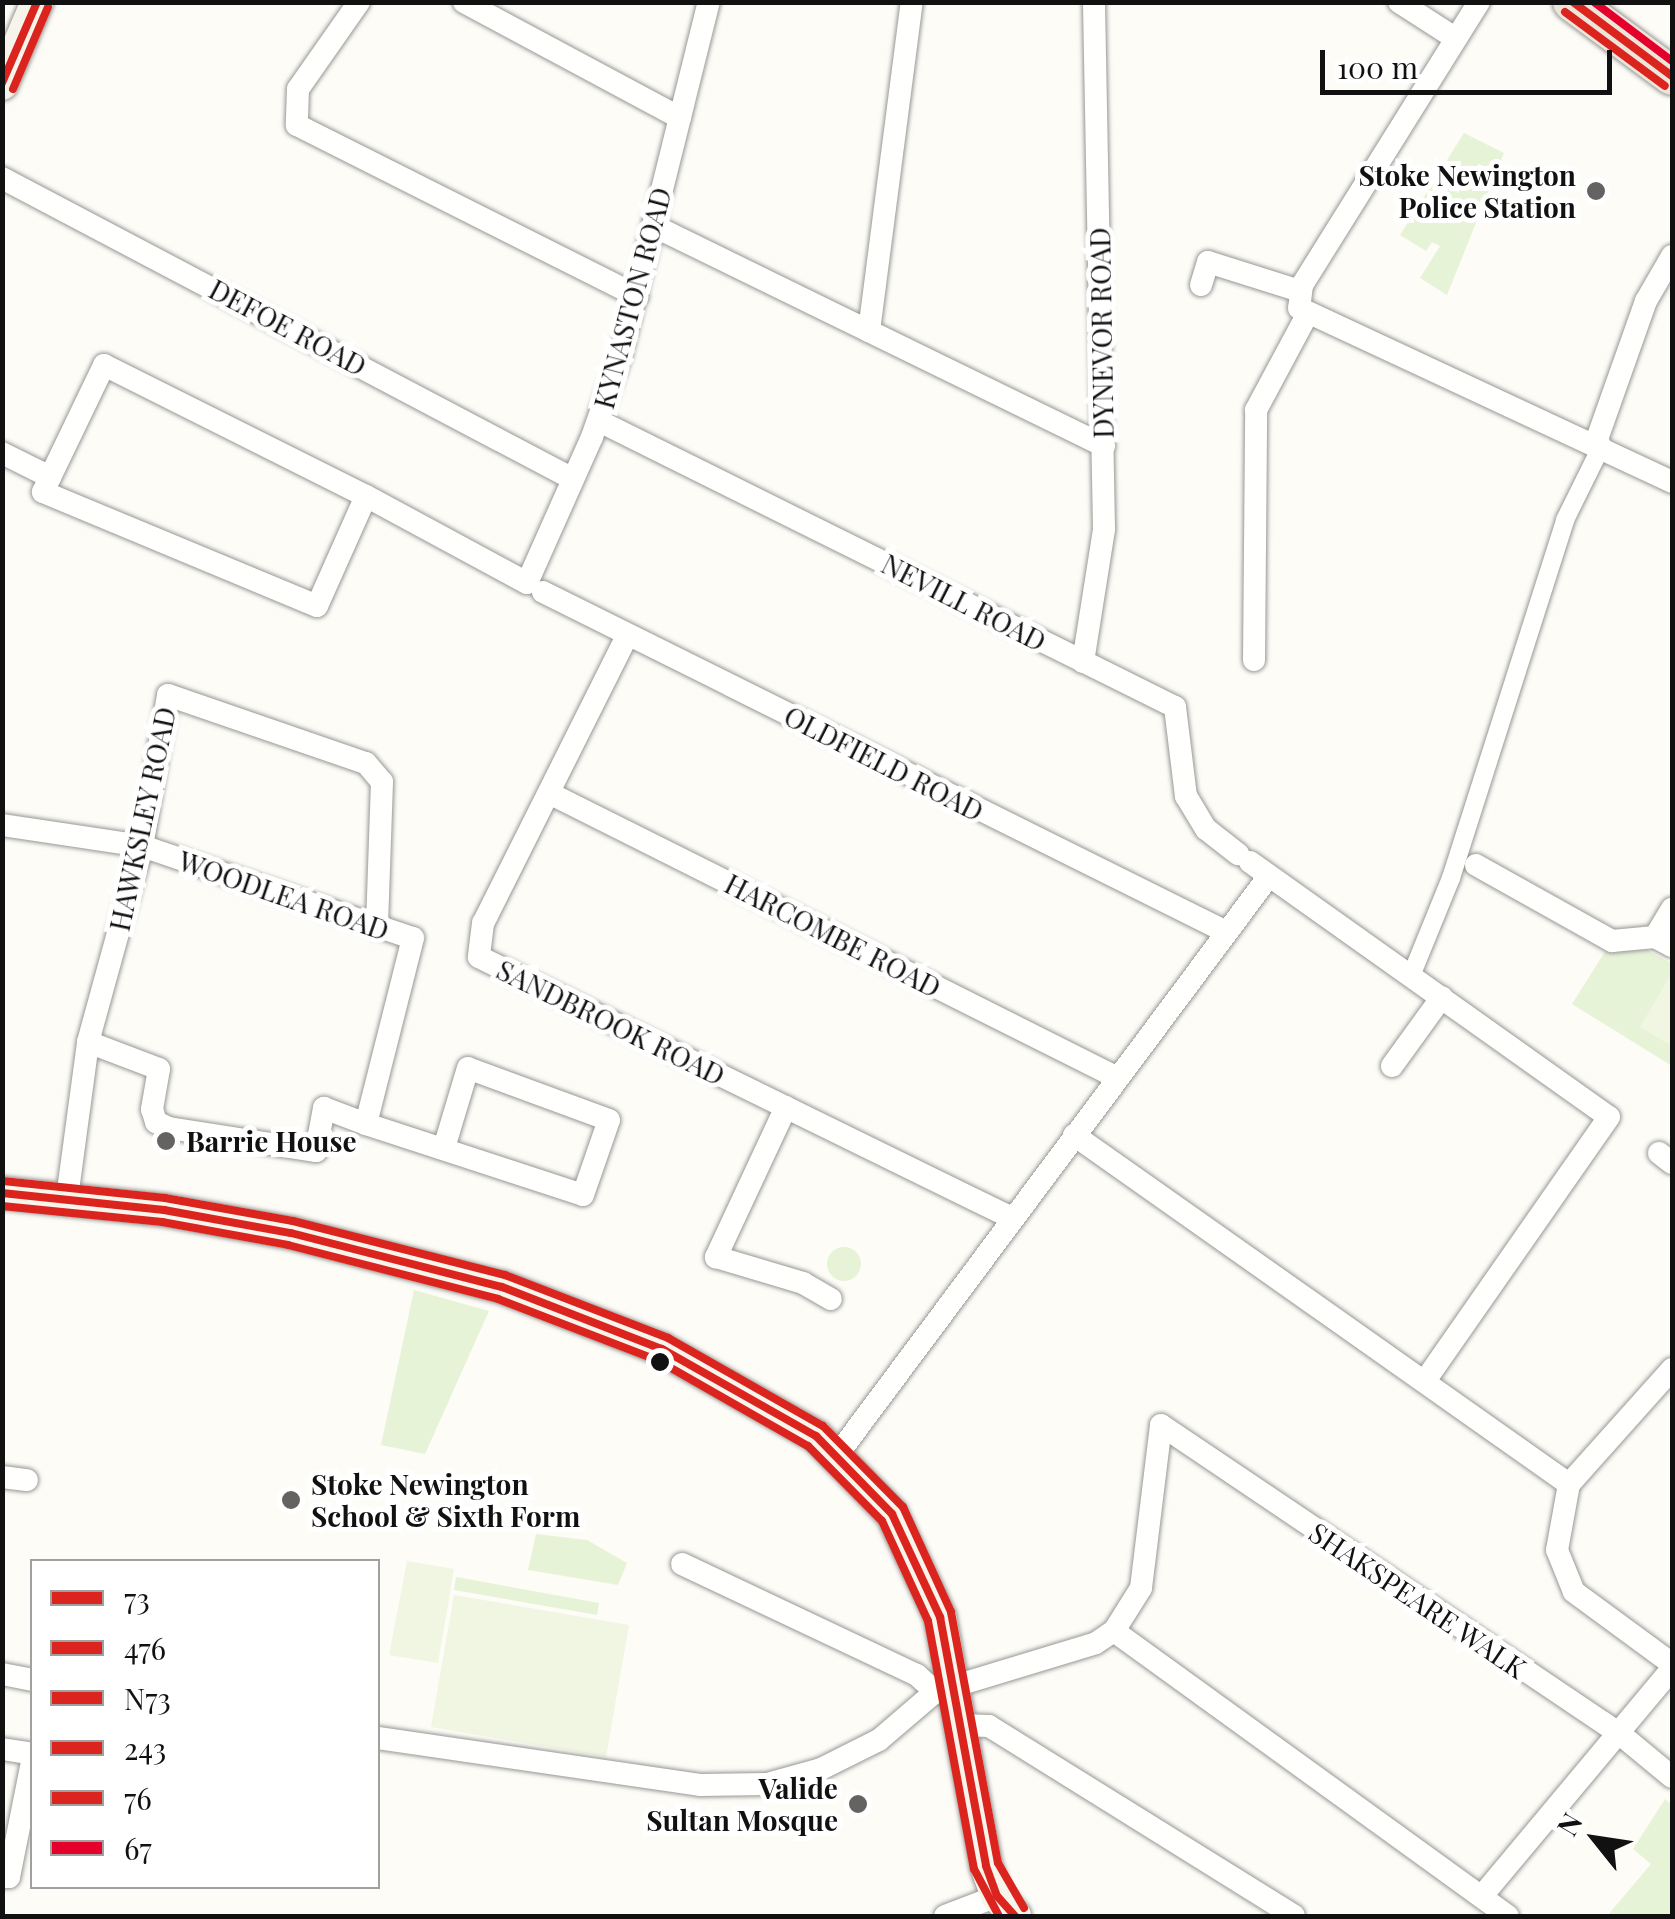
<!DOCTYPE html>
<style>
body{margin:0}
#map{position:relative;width:1675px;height:1919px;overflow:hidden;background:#fdfcf7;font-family:"Playfair Display",serif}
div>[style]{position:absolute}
.green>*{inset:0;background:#e7f3d7}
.round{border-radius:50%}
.pitch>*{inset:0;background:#f0f6e1}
.roads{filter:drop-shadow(0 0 2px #979795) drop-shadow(0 0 2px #979795)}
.pedestrian>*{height:18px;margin:-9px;padding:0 9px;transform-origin:9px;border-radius:9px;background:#fffffe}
.minor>*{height:22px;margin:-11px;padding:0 11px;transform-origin:11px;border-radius:11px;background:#fffffe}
.secondary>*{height:32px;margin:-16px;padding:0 16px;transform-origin:16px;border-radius:16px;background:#f6f4eb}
.trunk>*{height:38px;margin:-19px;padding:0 19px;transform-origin:19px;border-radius:19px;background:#ece5da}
.bus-1>*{height:8px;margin:-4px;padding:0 4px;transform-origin:4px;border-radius:4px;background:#dc241f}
.bus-2>*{height:8px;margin:-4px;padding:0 4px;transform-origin:4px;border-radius:4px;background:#dc241f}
.bus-3>*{height:8px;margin:-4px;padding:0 4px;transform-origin:4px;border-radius:4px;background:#dc241f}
.bus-4>*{height:8px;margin:-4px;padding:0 4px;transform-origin:4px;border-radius:4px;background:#dc241f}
.bus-5>*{height:8px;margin:-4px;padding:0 4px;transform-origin:4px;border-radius:4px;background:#dc241f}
.bus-6>*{height:8px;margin:-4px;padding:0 4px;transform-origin:4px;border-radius:4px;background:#e4002b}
.dots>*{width:28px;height:28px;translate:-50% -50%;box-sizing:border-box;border:5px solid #fff;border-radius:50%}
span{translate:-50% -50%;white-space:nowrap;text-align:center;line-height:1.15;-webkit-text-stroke:10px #fff;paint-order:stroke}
.poi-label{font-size:28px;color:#111;font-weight:700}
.right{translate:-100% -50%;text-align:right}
.left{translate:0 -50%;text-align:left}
.street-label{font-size:28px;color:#111}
.frame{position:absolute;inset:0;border:5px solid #111;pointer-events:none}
.legend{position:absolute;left:30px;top:1559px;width:350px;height:330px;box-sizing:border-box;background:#fff;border:2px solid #a0a0a0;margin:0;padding:12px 18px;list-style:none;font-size:30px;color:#111}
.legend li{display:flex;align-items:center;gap:20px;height:50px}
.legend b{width:50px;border:2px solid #a0a0a0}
.north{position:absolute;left:1545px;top:1789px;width:100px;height:100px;-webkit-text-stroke:8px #fff;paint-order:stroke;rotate:300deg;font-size:28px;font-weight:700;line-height:40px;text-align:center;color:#111}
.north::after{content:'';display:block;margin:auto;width:35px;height:45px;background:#111;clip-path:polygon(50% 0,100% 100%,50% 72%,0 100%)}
.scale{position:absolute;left:1320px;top:50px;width:292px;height:45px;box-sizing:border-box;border:5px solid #111;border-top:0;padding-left:12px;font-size:30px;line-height:35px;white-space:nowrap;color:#111;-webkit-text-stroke:8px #fff;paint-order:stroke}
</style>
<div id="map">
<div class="green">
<div style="clip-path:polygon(1464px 133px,1504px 153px,1447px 295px,1420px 278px,1440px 246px,1432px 242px,1426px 251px,1400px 235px)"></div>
<div style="clip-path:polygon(1606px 950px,1647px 950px,1672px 964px,1672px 1066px,1572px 1004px)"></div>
<div class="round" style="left:827px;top:1247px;width:34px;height:34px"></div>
<div style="clip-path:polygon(414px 1290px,489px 1311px,425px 1454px,381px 1445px)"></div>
<div style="clip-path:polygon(536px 1534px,587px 1540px,627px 1563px,618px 1585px,528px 1570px)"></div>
<div style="clip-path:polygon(456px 1577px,599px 1603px,597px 1615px,454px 1590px)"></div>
<div style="clip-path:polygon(1665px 1799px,1672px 1805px,1672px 1916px,1607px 1916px,1651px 1864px,1633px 1849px)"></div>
</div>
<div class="pitch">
<div style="clip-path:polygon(1670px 976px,1672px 977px,1672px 1046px,1640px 1027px)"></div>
<div style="clip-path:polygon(407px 1561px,454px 1569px,438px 1663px,389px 1655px)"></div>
<div style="clip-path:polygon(454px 1595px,629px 1625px,606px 1757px,431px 1727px)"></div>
</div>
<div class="roads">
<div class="pedestrian">
<div style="left:1411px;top:976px;width:106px;rotate:-67.8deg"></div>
<div style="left:1451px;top:878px;width:376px;rotate:-72.3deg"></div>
<div style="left:1565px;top:520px;width:84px;rotate:-63.7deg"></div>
</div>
<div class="minor">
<div style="left:359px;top:2px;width:106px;rotate:125deg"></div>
<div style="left:298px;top:89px;width:36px;rotate:92deg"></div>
<div style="left:297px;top:125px;width:381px;rotate:26.7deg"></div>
<div style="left:464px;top:2px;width:245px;rotate:28.2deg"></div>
<div style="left:1399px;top:2px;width:67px;rotate:32.7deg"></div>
<div style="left:1479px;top:2px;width:334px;rotate:122deg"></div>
<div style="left:1302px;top:285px;width:23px;rotate:97deg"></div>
<div style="left:1299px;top:308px;width:412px;rotate:25deg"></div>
<div style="left:2px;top:178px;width:645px;rotate:27.8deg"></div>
<div style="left:654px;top:226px;width:501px;rotate:26.05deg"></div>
<div style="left:1201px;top:285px;width:24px;rotate:-73deg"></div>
<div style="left:1208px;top:262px;width:96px;rotate:17.5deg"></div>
<div style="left:869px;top:331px;width:332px;rotate:-82.6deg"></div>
<div style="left:599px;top:421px;width:643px;rotate:26.41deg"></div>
<div style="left:1175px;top:707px;width:90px;rotate:83deg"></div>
<div style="left:1186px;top:796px;width:39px;rotate:59deg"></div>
<div style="left:1206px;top:829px;width:41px;rotate:38deg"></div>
<div style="left:1596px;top:442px;width:150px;rotate:-70.5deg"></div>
<div style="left:1646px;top:301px;width:52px;rotate:-60deg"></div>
<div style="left:2px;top:453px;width:54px;rotate:26.6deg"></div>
<div style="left:366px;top:496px;width:120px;rotate:114deg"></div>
<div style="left:317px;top:606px;width:297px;rotate:-157.4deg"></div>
<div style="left:43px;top:492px;width:141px;rotate:-64.3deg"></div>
<div style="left:104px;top:365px;width:293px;rotate:26.6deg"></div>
<div style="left:366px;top:496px;width:183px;rotate:28.4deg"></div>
<div style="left:527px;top:583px;width:160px;rotate:-66deg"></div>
<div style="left:592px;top:437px;width:88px;rotate:-70.7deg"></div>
<div style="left:621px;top:354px;width:363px;rotate:-76deg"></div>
<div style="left:543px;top:592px;width:763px;rotate:26.46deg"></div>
<div style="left:627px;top:636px;width:321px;rotate:116.6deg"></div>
<div style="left:483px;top:923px;width:34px;rotate:97deg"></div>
<div style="left:479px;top:957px;width:591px;rotate:26.09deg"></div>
<div style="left:1254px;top:660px;width:250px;rotate:-89.5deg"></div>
<div style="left:1256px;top:410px;width:110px;rotate:-61.8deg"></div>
<div style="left:1083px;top:662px;width:135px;rotate:-81deg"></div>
<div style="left:1104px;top:529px;width:527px;rotate:-91.09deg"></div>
<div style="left:549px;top:793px;width:634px;rotate:26.61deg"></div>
<div style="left:2px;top:825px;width:142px;rotate:8.5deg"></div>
<div style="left:142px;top:846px;width:286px;rotate:18.8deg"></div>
<div style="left:413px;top:938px;width:192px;rotate:104.2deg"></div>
<div style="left:1250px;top:862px;width:440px;rotate:35.4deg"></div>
<div style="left:1609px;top:1117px;width:322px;rotate:124.9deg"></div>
<div style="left:1476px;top:865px;width:156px;rotate:29.2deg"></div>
<div style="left:1612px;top:941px;width:43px;rotate:-5.3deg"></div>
<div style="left:1655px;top:937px;width:19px;rotate:28deg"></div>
<div style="left:1655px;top:937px;width:33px;rotate:-59deg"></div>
<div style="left:88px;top:1042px;width:76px;rotate:20.8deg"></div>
<div style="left:159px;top:1069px;width:41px;rotate:99.9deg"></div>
<div style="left:152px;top:1109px;width:14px;rotate:73deg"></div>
<div style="left:156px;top:1122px;width:14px;rotate:25deg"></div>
<div style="left:169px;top:1128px;width:149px;rotate:8.9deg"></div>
<div style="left:316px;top:1151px;width:44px;rotate:-79.5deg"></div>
<div style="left:324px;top:1108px;width:45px;rotate:20.9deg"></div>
<div style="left:366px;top:1124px;width:228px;rotate:18.1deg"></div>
<div style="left:583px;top:1195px;width:79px;rotate:-70.9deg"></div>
<div style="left:609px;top:1120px;width:150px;rotate:-159.8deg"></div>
<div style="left:468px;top:1068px;width:84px;rotate:106.7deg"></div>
<div style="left:1392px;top:1066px;width:85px;rotate:-54.1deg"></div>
<div style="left:786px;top:1107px;width:166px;rotate:115deg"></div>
<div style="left:716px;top:1257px;width:91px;rotate:16.6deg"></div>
<div style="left:803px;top:1283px;width:32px;rotate:30deg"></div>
<div style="left:1074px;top:1135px;width:606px;rotate:35.19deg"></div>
<div style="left:1659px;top:1153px;width:16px;rotate:38deg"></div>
<div style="left:67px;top:1198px;width:157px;rotate:-82.3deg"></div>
<div style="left:88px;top:1042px;width:203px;rotate:-74.6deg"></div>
<div style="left:142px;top:846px;width:153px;rotate:-80.2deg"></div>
<div style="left:168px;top:695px;width:209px;rotate:19deg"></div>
<div style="left:366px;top:763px;width:25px;rotate:50deg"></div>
<div style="left:382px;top:782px;width:146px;rotate:92deg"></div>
<div style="left:1672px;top:1369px;width:154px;rotate:131.8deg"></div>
<div style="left:1569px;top:1484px;width:67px;rotate:100.3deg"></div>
<div style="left:1557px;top:1550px;width:45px;rotate:68deg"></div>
<div style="left:1574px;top:1592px;width:122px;rotate:36.3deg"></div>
<div style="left:838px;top:1454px;width:721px;rotate:-53.29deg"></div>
<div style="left:2px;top:1477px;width:25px;rotate:7deg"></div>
<div style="left:682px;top:1564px;width:260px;rotate:25.3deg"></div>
<div style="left:917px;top:1675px;width:25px;rotate:43deg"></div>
<div style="left:1114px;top:1631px;width:486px;rotate:35.9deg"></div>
<div style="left:2px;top:1674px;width:31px;rotate:11deg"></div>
<div style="left:960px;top:1725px;width:29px;rotate:2deg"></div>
<div style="left:989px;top:1726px;width:359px;rotate:31.9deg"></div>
<div style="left:378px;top:1738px;width:325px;rotate:8.3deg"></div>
<div style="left:700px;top:1785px;width:67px;rotate:-0.9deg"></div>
<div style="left:767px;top:1784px;width:56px;rotate:-15.5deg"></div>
<div style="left:821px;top:1769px;width:65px;rotate:-26.6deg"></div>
<div style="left:879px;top:1740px;width:74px;rotate:-40.6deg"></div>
<div style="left:935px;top:1692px;width:168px;rotate:-16.9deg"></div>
<div style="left:1096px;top:1643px;width:22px;rotate:-34deg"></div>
<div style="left:1114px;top:1631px;width:51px;rotate:-57.9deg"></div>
<div style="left:1141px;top:1588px;width:164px;rotate:-83deg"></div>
<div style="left:1161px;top:1425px;width:553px;rotate:33.95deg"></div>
<div style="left:1620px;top:1734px;width:67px;rotate:39.6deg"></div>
<div style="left:2px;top:1749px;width:30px;rotate:9deg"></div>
<div style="left:2px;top:1877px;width:7px"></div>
<div style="left:9px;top:1877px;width:117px;rotate:-78.7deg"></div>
<div style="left:1482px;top:1896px;width:296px;rotate:-50.1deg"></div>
<div style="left:945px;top:1916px;width:56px;rotate:-21deg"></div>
</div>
<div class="secondary">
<div style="left:2px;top:84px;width:89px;rotate:-66.9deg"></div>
<div style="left:2px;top:1193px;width:163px;rotate:6deg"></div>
<div style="left:164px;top:1210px;width:129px;rotate:10.3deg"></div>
<div style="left:291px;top:1233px;width:218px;rotate:14.4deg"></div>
<div style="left:502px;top:1287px;width:172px;rotate:21.2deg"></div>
<div style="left:662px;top:1349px;width:177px;rotate:29.5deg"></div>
<div style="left:816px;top:1436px;width:109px;rotate:45.7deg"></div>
<div style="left:892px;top:1514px;width:114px;rotate:65deg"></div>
<div style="left:940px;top:1617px;width:253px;rotate:79.5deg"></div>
<div style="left:986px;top:1866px;width:32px;rotate:70deg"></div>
<div style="left:997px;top:1896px;width:27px;rotate:48deg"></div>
</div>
<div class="trunk">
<div style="left:1572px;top:2px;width:124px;rotate:36.5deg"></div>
</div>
</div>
<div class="bus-1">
<div style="left:2px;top:83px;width:88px;rotate:-66.6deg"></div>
<div style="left:2px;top:1193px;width:163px;rotate:6deg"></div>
<div style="left:164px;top:1210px;width:129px;rotate:10.3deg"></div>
<div style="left:291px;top:1233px;width:218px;rotate:14.4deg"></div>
<div style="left:502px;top:1287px;width:172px;rotate:21.2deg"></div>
<div style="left:662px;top:1349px;width:177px;rotate:29.5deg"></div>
<div style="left:816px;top:1436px;width:109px;rotate:45.7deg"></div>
<div style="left:892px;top:1514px;width:114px;rotate:65deg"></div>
<div style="left:940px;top:1617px;width:253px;rotate:79.5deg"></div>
<div style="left:986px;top:1866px;width:32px;rotate:70deg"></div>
<div style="left:997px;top:1896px;width:27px;rotate:48deg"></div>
</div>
<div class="bus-2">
<div style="left:13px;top:89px;width:89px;rotate:-66.9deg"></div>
<div style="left:2px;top:1206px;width:161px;rotate:5.7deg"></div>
<div style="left:162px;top:1222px;width:128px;rotate:10.3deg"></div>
<div style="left:288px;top:1245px;width:217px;rotate:14.4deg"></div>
<div style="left:498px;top:1299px;width:170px;rotate:21deg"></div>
<div style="left:657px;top:1360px;width:174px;rotate:29.7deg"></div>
<div style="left:808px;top:1446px;width:105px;rotate:45.4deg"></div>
<div style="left:882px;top:1521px;width:110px;rotate:65.3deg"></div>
<div style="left:928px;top:1621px;width:252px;rotate:79.5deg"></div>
<div style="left:974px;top:1869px;width:53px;rotate:62deg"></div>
</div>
<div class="bus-3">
<div style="left:3px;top:1181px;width:163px;rotate:6deg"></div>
<div style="left:165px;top:1198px;width:130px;rotate:10.2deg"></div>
<div style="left:293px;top:1221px;width:219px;rotate:14.3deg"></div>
<div style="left:505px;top:1275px;width:175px;rotate:21.1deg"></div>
<div style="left:668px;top:1338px;width:178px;rotate:29.6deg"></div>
<div style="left:823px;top:1426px;width:114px;rotate:45.4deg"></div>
<div style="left:903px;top:1507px;width:115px;rotate:65.4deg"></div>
<div style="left:951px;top:1612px;width:255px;rotate:79.4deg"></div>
<div style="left:998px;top:1863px;width:52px;rotate:60deg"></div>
</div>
<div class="bus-4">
<div style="left:1573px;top:2px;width:124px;rotate:36.8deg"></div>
</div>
<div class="bus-5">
<div style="left:1565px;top:12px;width:124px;rotate:36.5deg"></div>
</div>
<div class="bus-6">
<div style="left:1594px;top:2px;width:98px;rotate:37.1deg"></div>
</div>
<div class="dots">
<div style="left:1596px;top:191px;background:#646362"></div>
<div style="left:166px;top:1141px;background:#646362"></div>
<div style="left:660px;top:1362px;background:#111"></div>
<div style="left:291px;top:1500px;background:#646362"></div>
<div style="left:858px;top:1804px;background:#646362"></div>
</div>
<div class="poi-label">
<span class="right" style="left:1576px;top:191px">Stoke Newington<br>Police Station</span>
<span class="left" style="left:186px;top:1141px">Barrie House</span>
<span class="left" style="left:311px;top:1500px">Stoke Newington<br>School &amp; Sixth Form</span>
<span class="right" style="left:838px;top:1804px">Valide<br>Sultan Mosque</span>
</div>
<div class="street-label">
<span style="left:632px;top:298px;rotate:-75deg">KYNASTON ROAD</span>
<span style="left:288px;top:327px;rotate:28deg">DEFOE ROAD</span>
<span style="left:1101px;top:333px;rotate:-91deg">DYNEVOR ROAD</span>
<span style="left:964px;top:602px;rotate:27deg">NEVILL ROAD</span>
<span style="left:884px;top:763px;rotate:27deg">OLDFIELD ROAD</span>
<span style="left:142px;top:819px;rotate:-78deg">HAWKSLEY ROAD</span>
<span style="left:284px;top:895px;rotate:19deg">WOODLEA ROAD</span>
<span style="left:833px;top:935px;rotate:27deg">HARCOMBE ROAD</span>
<span style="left:611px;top:1022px;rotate:26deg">SANDBROOK ROAD</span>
<span style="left:1418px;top:1600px;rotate:34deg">SHAKSPEARE WALK</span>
</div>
<div class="frame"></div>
<ul class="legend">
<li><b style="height:12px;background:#dc241f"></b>73</li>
<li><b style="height:12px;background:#dc241f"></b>476</li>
<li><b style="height:12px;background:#dc241f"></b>N73</li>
<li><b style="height:12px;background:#dc241f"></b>243</li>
<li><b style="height:12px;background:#dc241f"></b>76</li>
<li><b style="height:12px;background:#e4002b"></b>67</li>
</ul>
<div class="north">N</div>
<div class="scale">100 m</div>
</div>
